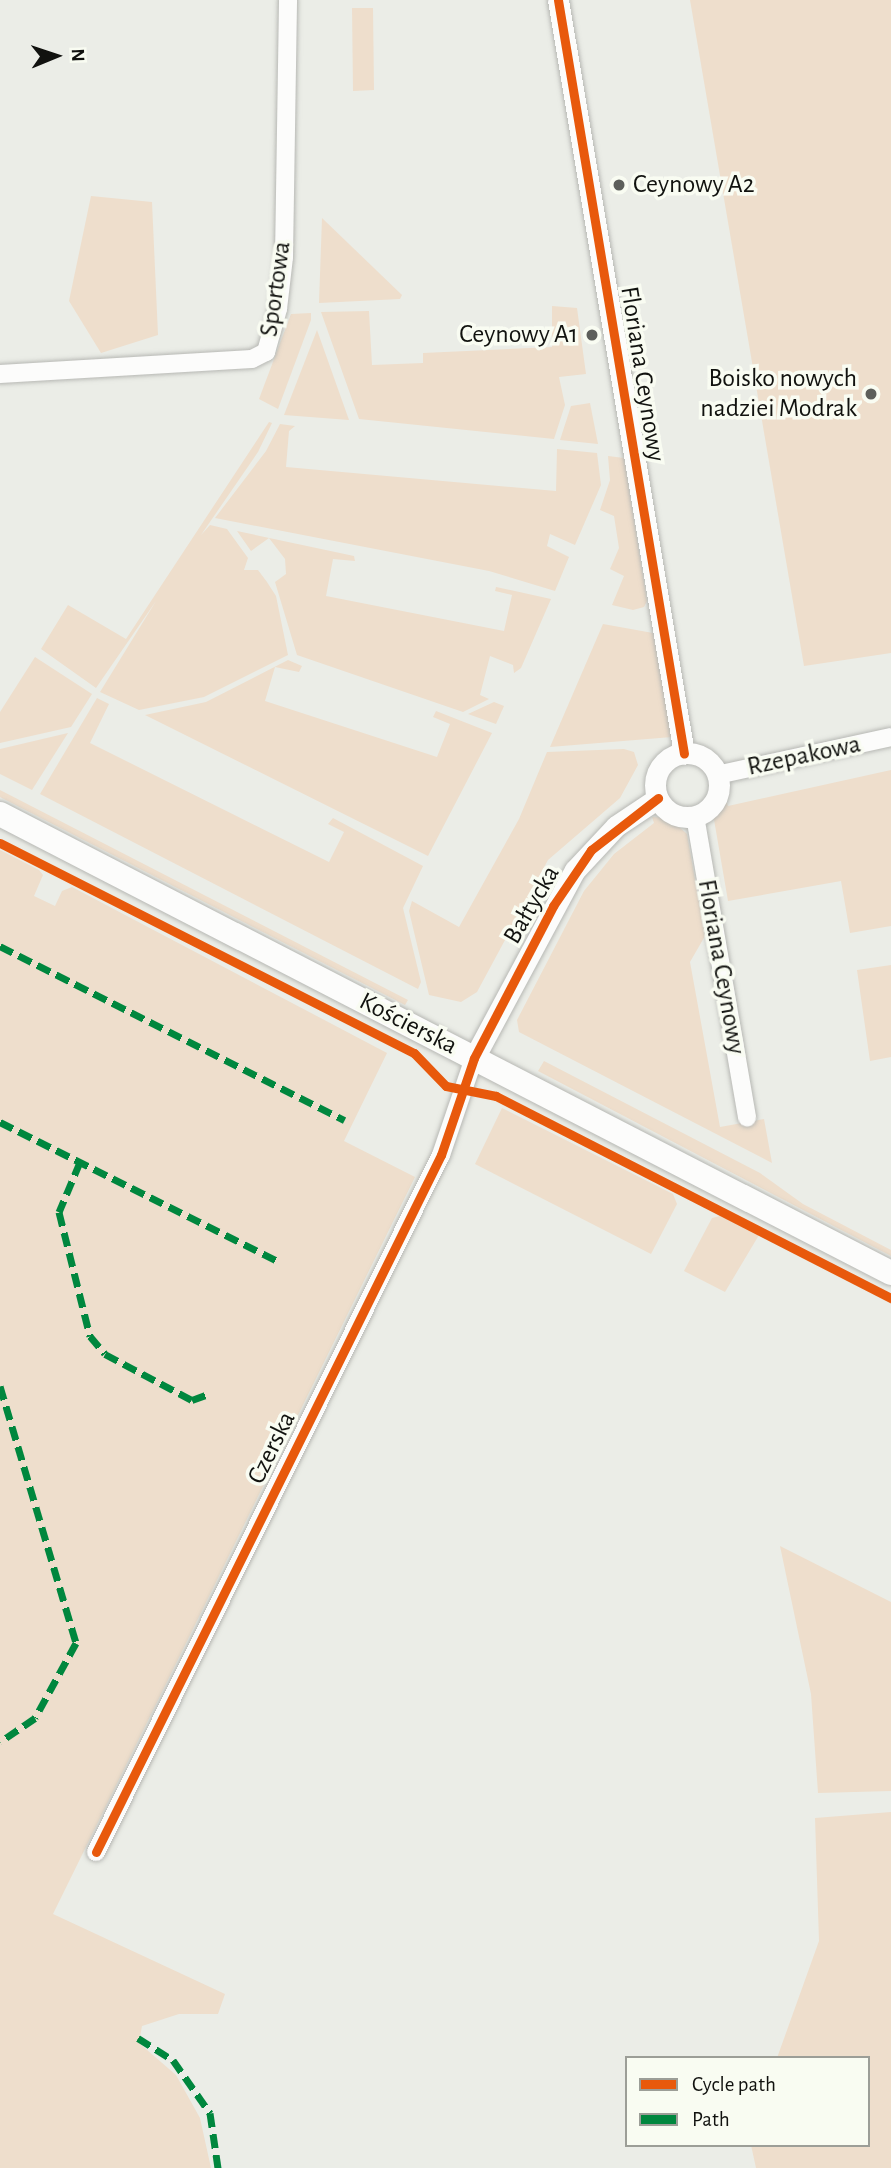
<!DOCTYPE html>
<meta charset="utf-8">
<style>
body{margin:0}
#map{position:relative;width:891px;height:2168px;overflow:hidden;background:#ebede7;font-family:"Alegreya Sans",sans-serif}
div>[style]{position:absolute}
.green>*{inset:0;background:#eedecc}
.roads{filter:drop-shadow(0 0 2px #b7b8b4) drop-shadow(0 0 2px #b7b8b4)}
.minor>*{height:18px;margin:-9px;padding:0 9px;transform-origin:9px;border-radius:9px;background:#fcfcfb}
.tertiary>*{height:21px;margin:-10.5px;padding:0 10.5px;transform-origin:10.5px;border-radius:10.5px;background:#fcfcfb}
.tertiary>.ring{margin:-10.5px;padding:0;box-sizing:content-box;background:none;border:21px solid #fcfcfb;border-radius:50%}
.secondary>*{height:24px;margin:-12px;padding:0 12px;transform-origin:12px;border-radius:12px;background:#fcfcfb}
.quiet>*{height:7px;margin-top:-3.5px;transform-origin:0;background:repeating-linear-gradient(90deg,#00873e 0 14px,transparent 0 21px)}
.cycleway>*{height:9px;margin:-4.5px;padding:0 4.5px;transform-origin:4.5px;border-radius:4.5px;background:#e8590c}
.dots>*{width:19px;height:19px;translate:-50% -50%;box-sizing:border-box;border:4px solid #f9fcf2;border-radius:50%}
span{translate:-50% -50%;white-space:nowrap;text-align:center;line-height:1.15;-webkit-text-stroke:7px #f9fcf2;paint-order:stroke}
.poi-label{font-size:26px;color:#11120f}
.left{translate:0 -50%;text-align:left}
.right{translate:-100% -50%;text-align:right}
.street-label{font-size:26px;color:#11120f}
.legend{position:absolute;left:625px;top:2056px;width:245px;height:91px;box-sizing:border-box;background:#f9fcf2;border:2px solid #9c9e97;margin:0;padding:9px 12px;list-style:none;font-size:21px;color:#11120f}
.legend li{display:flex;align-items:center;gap:14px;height:35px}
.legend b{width:35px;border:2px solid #9c9e97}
.north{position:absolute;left:21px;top:21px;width:70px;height:70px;-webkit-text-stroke:5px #f9fcf2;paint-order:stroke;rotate:88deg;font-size:19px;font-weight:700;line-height:28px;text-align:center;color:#11120f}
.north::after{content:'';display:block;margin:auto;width:24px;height:32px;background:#11120f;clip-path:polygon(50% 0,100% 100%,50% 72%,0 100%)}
</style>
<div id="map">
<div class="green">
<div style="clip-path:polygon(690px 0,891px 0,891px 653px,804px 666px)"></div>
<div style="clip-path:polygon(352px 8px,373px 8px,374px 90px,353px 91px)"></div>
<div style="clip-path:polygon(91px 196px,152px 202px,158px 335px,101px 353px,69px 301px)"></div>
<div style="clip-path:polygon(322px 218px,402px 295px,400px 299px,319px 303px)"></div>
<div style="clip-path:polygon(552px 306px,577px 308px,586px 374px,559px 377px,565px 405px,554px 439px,359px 419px,321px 312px,369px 311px,372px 365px,423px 363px,423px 353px,552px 347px)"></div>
<div style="clip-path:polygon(311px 313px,311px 320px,278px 409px,259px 399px,291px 314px)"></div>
<div style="clip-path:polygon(317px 330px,349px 420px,284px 415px)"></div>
<div style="clip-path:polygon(590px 403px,598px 444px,560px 440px,571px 406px)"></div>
<div style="clip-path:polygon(269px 422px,272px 423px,258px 452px,201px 535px,210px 525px,227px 529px,248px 558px,244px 570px,258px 570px,267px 582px,276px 596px,288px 655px,204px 697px,139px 710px,100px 692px,156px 601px,96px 688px,41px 649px,68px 605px,126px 639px)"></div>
<div style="clip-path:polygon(280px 424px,295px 426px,289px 431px,286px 467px,556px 491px,557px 449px,597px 453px,601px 485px,575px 545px,550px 534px,547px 546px,569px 557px,555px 591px,489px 571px,215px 518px,266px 451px)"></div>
<div style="clip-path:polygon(608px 456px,624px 458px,647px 601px,644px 607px,633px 610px,612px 605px,624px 576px,610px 569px,619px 548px,614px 516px,600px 510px,610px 480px)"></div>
<div style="clip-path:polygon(237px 531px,354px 556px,355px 561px,333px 559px,326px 596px,504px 631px,512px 595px,495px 591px,496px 587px,551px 599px,521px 668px,514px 673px,513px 665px,490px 656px,480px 695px,489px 699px,463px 712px,297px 655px,275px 582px,286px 574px,285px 559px,269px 538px,251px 551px)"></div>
<div style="clip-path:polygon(603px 624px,653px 633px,672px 737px,550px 747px)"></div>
<div style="clip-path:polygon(35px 657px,92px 694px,71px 727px,0 743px,0 712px)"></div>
<div style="clip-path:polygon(288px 660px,302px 666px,299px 672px,275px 667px,265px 701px,437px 757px,450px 724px,433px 717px,436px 711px,492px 733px,428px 856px,145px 715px,206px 702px)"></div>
<div style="clip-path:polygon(97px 698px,109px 704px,90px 743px,329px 862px,344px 832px,328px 824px,333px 818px,423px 866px,403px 908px,421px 982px,418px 989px,40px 794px)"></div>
<div style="clip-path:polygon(494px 702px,504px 706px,496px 724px,468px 714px)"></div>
<div style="clip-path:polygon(68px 733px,32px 790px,0 774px,0 749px)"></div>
<div style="clip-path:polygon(624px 749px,634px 752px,638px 765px,620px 798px,548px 860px,477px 992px,461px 1002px,429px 995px,409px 911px,412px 901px,459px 927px,519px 819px,547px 752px)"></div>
<div style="clip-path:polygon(891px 770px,891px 926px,850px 933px,841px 881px,728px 901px,711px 802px,724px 796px,728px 806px)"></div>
<div style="clip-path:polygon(0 790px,408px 1000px,405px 1005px,0 797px)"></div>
<div style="clip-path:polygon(652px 817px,669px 818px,687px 834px,705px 936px,690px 962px,720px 1127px,764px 1119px,772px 1163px,519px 1032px,517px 1020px,584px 891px,614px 854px,654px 823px)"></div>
<div style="clip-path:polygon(0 850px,39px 870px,43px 875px,34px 896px,55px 906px,62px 891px,72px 887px,387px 1053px,344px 1141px,415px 1177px,53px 1914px,225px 1994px,218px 2014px,179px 2014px,142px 2026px,139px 2043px,176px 2075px,200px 2118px,211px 2168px,0 2168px)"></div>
<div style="clip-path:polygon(891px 965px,891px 1057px,870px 1061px,857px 970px)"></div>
<div style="clip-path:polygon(544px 1061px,760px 1173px,803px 1204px,891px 1250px,891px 1256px,538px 1071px)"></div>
<div style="clip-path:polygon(502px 1108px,673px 1194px,677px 1204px,651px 1254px,475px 1164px)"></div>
<div style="clip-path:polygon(720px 1216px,759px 1235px,725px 1292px,684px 1271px,712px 1218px)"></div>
<div style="clip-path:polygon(780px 1546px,891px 1602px,891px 1791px,818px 1793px,811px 1694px)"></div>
<div style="clip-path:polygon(891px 1812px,891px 2168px,756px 2168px,751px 2145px,868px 2145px,868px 2058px,777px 2058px,819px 1941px,815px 1818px)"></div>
</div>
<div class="roads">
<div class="minor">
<div style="left:0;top:374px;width:252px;rotate:-3.4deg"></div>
<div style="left:252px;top:359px;width:16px;rotate:-27deg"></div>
<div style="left:266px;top:352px;width:45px;rotate:-74.4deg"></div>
<div style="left:278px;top:309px;width:52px;rotate:-83.4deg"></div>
<div style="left:284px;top:257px;width:257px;rotate:-89.1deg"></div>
<div style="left:717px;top:775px;width:178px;rotate:-12.3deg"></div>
<div style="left:695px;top:816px;width:306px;rotate:80.2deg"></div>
<div style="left:96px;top:1852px;width:778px;rotate:-63.67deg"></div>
<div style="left:441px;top:1155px;width:102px;rotate:-71.2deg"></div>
</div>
<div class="tertiary">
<div style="left:558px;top:0;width:764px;rotate:80.51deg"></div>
<div class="ring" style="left:655px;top:753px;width:43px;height:43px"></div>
<div style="left:474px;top:1058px;width:213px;rotate:-61.8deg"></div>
<div style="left:575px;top:870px;width:60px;rotate:-47deg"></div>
<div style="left:616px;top:826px;width:50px;rotate:-33.7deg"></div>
</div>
<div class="secondary">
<div style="left:0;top:814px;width:1002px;rotate:27.26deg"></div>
</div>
</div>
<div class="quiet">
<div style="left:0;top:946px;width:386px;rotate:26.8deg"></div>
<div style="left:0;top:1122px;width:313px;rotate:26.6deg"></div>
<div style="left:80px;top:1162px;width:54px;rotate:112.8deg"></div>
<div style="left:59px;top:1212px;width:128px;rotate:76deg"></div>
<div style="left:90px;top:1336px;width:23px;rotate:50deg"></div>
<div style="left:105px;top:1354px;width:98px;rotate:27.9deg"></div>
<div style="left:192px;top:1400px;width:15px;rotate:-20deg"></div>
<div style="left:0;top:1386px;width:268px;rotate:73.5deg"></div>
<div style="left:76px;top:1643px;width:85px;rotate:118.7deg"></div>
<div style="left:35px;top:1718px;width:42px;rotate:145.6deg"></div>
<div style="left:138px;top:2038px;width:41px;rotate:32.2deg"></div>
<div style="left:173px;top:2060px;width:65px;rotate:55.1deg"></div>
<div style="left:210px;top:2113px;width:56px;rotate:81.7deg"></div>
</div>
<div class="cycleway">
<div style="left:558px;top:0;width:764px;rotate:80.51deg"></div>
<div style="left:0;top:843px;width:464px;rotate:26.9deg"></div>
<div style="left:414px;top:1053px;width:46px;rotate:45.9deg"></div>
<div style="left:446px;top:1086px;width:51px;rotate:11.3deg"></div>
<div style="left:496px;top:1096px;width:444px;rotate:27.1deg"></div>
<div style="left:96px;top:1852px;width:778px;rotate:-63.67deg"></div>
<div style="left:441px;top:1155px;width:102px;rotate:-71.2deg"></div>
<div style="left:474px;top:1058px;width:171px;rotate:-62.5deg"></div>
<div style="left:553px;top:906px;width:68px;rotate:-55.8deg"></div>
<div style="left:591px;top:850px;width:85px;rotate:-37.8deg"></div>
</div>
<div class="dots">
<div style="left:619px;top:185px;background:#5d5f5b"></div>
<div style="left:592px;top:335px;background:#5d5f5b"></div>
<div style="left:871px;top:394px;background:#5d5f5b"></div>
</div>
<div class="poi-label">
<span class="left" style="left:633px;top:185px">Ceynowy A2</span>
<span class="right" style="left:578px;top:335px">Ceynowy A1</span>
<span class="right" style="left:857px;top:394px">Boisko nowych<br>nadziei Modrak</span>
</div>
<div class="street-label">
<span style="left:276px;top:289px;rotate:-82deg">Sportowa</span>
<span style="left:642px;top:374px;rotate:81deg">Floriana Ceynowy</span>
<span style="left:804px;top:756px;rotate:-12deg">Rzepakowa</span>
<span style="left:532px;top:905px;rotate:-60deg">Bałtycka</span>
<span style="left:721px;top:967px;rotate:80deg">Floriana Ceynowy</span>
<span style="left:408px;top:1024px;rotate:27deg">Kościerska</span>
<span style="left:272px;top:1448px;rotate:-64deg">Czerska</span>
</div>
<ul class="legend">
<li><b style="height:9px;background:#e8590c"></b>Cycle path</li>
<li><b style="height:9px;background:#00873e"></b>Path</li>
</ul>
<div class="north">N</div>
</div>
